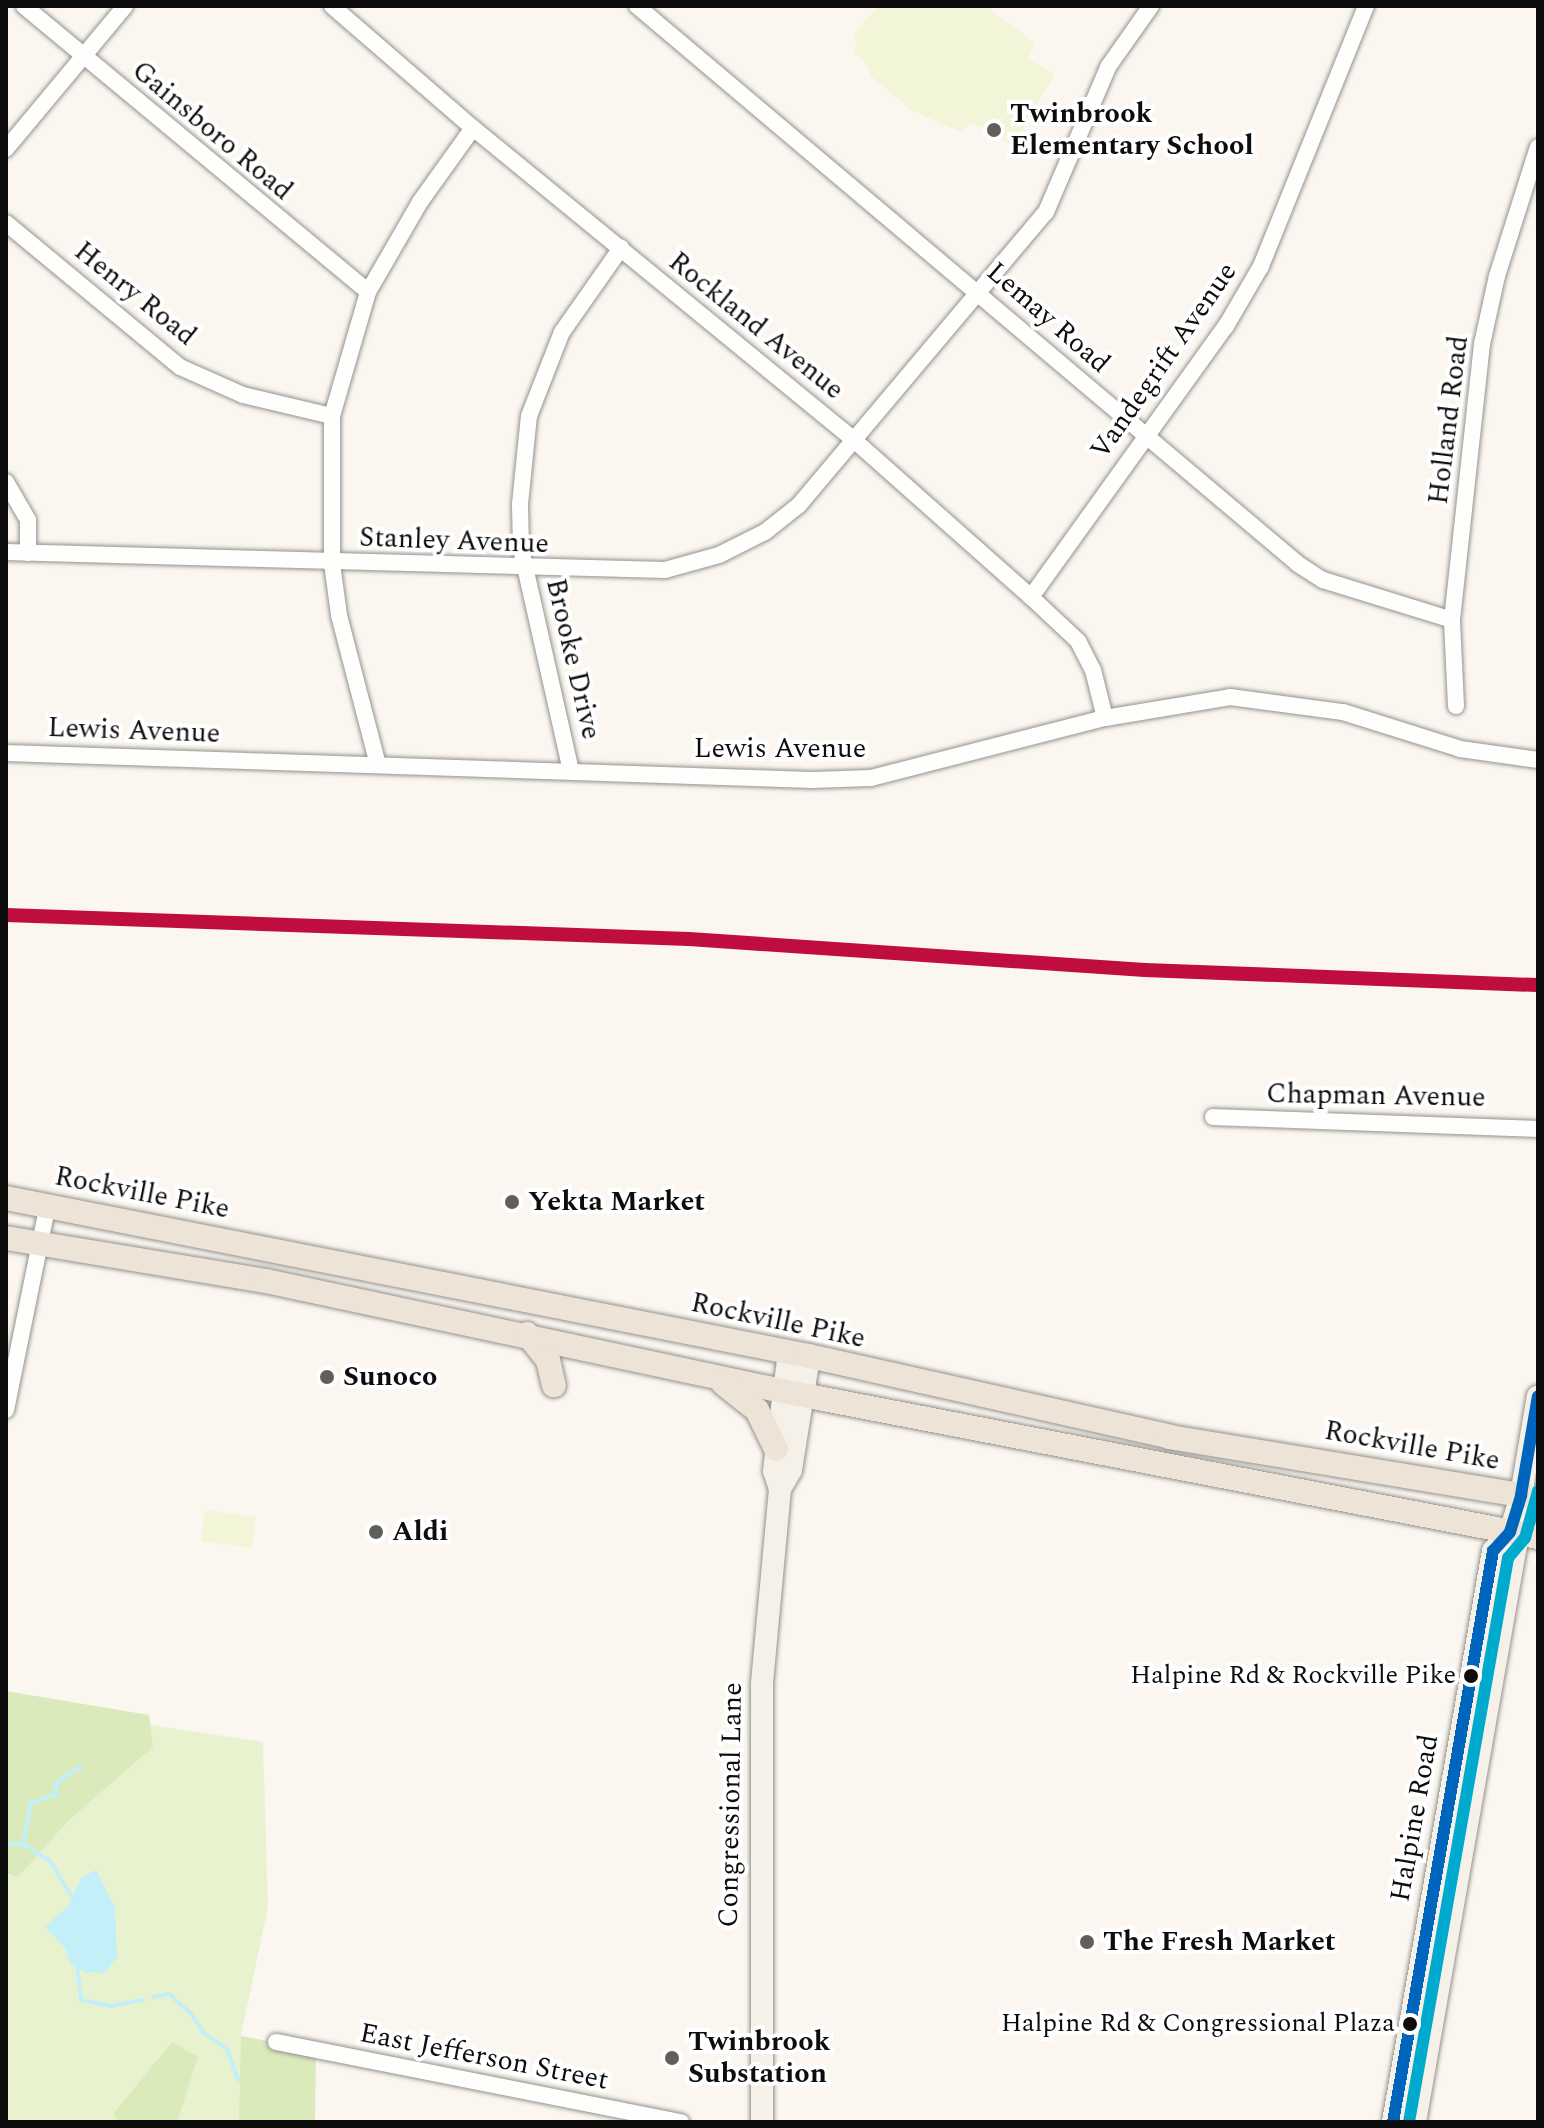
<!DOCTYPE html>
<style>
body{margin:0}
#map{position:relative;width:1544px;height:2128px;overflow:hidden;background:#fbf7f0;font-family:Spectral,serif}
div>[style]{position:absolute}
.green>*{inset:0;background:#e9f2ce}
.forest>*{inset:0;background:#dbeabb}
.pitch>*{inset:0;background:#f2f5d8}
.water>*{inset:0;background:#c3eff8}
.stream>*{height:4px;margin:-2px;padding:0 2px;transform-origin:2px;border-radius:2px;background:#c3eff8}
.roads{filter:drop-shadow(0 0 2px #94928f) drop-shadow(0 0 2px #94928f)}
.street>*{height:16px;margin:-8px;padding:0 8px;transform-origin:8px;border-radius:8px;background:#fefefd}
.secondary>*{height:22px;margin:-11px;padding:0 11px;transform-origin:11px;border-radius:11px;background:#f5f1e8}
.primary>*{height:24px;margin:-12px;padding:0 12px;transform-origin:12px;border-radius:12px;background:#ede3d7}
.bus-1>*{height:12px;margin:-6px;padding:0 6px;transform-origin:6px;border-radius:6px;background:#0065bd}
.bus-2>*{height:12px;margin:-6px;padding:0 6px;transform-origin:6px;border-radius:6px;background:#00a9ce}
.metro-1>*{height:14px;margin:-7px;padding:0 7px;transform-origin:7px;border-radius:7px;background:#bf0d3e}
.dots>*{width:22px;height:22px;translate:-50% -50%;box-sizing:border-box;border:4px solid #fff;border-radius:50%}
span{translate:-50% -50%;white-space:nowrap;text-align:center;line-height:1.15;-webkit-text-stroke:8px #fff;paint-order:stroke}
.bus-label{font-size:26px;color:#0d0d0d}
.right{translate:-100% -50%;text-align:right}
.poi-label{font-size:28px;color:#0d0d0d;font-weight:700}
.left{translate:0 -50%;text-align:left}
.street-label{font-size:28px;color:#0d0d0d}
.frame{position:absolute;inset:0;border:8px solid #0d0d0d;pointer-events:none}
</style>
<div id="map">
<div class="green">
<div style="clip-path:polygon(6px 1703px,263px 1742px,268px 1907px,241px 2036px,245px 2122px,6px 2122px)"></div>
</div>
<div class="forest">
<div style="clip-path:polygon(6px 1691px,149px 1715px,153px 1747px,68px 1821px,18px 1877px,6px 1873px)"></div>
<div style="clip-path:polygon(241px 2036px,316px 2050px,315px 2122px,239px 2122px)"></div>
<div style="clip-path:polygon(172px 2042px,198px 2057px,177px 2122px,117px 2122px,114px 2113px)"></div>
</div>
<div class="pitch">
<div style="clip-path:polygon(879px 6px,986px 6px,1035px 43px,1028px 59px,1055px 74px,1013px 146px,973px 123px,961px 132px,911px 110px,871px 76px,864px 60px,852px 53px,857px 44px,853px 35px)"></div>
<div style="clip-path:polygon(205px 1510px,256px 1517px,252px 1548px,201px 1541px)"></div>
</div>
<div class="water">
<div style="clip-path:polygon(96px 1870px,115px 1908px,117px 1957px,105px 1973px,85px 1972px,70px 1964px,65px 1948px,45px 1927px,68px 1906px,82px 1877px)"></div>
</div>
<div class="stream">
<div style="left:6px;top:1845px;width:17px;rotate:-3deg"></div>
<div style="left:75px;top:1902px;width:48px;rotate:-121.4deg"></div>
<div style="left:50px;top:1861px;width:32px;rotate:-148deg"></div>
<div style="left:23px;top:1844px;width:42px;rotate:-79deg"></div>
<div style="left:31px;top:1803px;width:28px;rotate:-19deg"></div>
<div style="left:57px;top:1794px;width:10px;rotate:-101deg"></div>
<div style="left:55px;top:1784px;width:32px;rotate:-35deg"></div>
<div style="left:77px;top:1966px;width:34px;rotate:83deg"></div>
<div style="left:81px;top:2000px;width:31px;rotate:11deg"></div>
<div style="left:111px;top:2006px;width:32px;rotate:-11deg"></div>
<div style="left:153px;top:1997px;width:16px;rotate:-11deg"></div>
<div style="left:169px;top:1994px;width:30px;rotate:42deg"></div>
<div style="left:191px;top:2014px;width:23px;rotate:56deg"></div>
<div style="left:204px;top:2033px;width:28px;rotate:35deg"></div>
<div style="left:227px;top:2049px;width:33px;rotate:70deg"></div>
</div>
<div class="roads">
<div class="street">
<div style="left:24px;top:6px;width:447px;rotate:39.7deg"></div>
<div style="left:332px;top:6px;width:186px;rotate:40.9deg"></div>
<div style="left:473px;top:128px;width:492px;rotate:39.3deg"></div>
<div style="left:854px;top:440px;width:237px;rotate:41.6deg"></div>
<div style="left:1031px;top:597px;width:64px;rotate:43.1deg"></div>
<div style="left:1078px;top:641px;width:33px;rotate:63deg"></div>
<div style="left:1093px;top:670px;width:49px;rotate:76deg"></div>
<div style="left:637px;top:6px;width:865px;rotate:40.17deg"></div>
<div style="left:1298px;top:564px;width:30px;rotate:33deg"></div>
<div style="left:1323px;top:580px;width:135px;rotate:17.2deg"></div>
<div style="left:6px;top:149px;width:186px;rotate:-50.2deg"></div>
<div style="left:6px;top:223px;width:226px;rotate:39.6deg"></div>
<div style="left:180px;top:367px;width:69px;rotate:24deg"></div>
<div style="left:243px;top:395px;width:91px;rotate:13.3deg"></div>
<div style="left:6px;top:482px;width:44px;rotate:59.9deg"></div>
<div style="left:28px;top:520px;width:33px;rotate:90deg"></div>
<div style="left:6px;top:552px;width:659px;rotate:1.56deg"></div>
<div style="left:665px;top:570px;width:56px;rotate:-15.5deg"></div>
<div style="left:719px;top:555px;width:51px;rotate:-26.6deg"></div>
<div style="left:765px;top:532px;width:43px;rotate:-38.5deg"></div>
<div style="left:799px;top:505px;width:383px;rotate:-49.9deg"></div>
<div style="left:1046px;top:212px;width:158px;rotate:-66.8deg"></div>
<div style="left:1108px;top:67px;width:75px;rotate:-54.8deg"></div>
<div style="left:1031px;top:597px;width:334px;rotate:-54.3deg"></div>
<div style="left:1226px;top:326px;width:69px;rotate:-59.7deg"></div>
<div style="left:1261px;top:266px;width:280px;rotate:-68deg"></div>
<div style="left:1456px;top:706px;width:86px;rotate:-92.7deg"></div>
<div style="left:1452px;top:620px;width:278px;rotate:-83.8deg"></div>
<div style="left:1482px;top:344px;width:70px;rotate:-77.6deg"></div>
<div style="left:1497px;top:276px;width:135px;rotate:-72.4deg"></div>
<div style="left:6px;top:753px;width:806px;rotate:1.92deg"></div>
<div style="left:812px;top:780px;width:59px;rotate:-1.9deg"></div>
<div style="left:871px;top:778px;width:242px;rotate:-14.4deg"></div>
<div style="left:1105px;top:718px;width:127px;rotate:-9.5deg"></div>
<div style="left:1230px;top:697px;width:114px;rotate:7.6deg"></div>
<div style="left:1343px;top:712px;width:123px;rotate:17.5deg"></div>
<div style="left:1460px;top:749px;width:79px;rotate:8deg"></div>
<div style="left:378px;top:765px;width:155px;rotate:-104.6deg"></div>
<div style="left:339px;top:615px;width:52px;rotate:-97.7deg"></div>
<div style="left:332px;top:563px;width:147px;rotate:-90deg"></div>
<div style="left:332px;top:416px;width:129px;rotate:-73.8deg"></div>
<div style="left:368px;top:292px;width:104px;rotate:-60deg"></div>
<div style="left:420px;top:202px;width:91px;rotate:-54.4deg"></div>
<div style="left:571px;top:771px;width:228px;rotate:-102.7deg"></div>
<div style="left:521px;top:549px;width:45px;rotate:-91.3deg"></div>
<div style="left:520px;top:504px;width:88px;rotate:-84.2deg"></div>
<div style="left:529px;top:416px;width:90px;rotate:-68.6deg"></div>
<div style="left:562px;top:332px;width:103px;rotate:-54.9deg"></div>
<div style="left:1213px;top:1117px;width:325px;rotate:2.1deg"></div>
<div style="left:6px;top:1410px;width:210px;rotate:-78.5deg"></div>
<div style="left:276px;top:2042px;width:413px;rotate:11.2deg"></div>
</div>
<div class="secondary">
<div style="left:780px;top:1489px;width:22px;rotate:-60deg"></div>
<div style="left:791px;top:1470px;width:115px;rotate:-81deg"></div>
<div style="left:762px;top:2122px;width:439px;rotate:-90deg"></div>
<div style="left:762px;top:1683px;width:195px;rotate:-84.7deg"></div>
<div style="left:780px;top:1489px;width:19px;rotate:-108deg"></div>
<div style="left:774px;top:1471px;width:119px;rotate:-82.8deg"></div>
<div style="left:1393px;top:2122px;width:580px;rotate:-80.07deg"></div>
<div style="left:1493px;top:1551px;width:25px;rotate:-48deg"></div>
<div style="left:1510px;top:1532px;width:39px;rotate:-73deg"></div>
<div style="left:1521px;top:1495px;width:100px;rotate:-80.3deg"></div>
<div style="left:1415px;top:2122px;width:586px;rotate:-80.07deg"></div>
<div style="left:1516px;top:1545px;width:14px;rotate:-115deg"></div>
</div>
<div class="primary">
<div style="left:6px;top:1198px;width:818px;rotate:11.13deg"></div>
<div style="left:809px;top:1356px;width:370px;rotate:12.6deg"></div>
<div style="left:1170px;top:1437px;width:373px;rotate:9.4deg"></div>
<div style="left:6px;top:1238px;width:264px;rotate:9.4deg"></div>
<div style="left:266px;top:1281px;width:528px;rotate:12.03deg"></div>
<div style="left:782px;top:1391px;width:770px;rotate:10.93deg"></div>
<div style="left:527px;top:1334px;width:33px;rotate:51deg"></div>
<div style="left:548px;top:1360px;width:26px;rotate:77deg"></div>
<div style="left:723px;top:1383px;width:43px;rotate:38.5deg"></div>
<div style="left:757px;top:1410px;width:43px;rotate:64deg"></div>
</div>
</div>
<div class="bus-1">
<div style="left:1393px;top:2122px;width:580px;rotate:-80.07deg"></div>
<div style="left:1493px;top:1551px;width:25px;rotate:-48deg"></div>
<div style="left:1510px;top:1532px;width:39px;rotate:-73deg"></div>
<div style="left:1521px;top:1495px;width:100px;rotate:-80.3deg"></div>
</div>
<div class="bus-2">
<div style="left:1409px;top:2122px;width:573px;rotate:-80.04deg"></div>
<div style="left:1508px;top:1558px;width:26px;rotate:-50deg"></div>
<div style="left:1525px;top:1538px;width:49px;rotate:-74.5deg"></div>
</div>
<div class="metro-1">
<div style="left:6px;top:915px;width:683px;rotate:2.01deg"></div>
<div style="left:689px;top:939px;width:457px;rotate:3.9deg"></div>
<div style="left:1145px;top:970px;width:393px;rotate:2.2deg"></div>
</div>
<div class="dots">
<div style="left:994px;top:130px;background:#605f5c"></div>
<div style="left:512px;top:1202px;background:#605f5c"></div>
<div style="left:327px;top:1377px;background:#605f5c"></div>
<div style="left:376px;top:1532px;background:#605f5c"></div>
<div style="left:1471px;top:1676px;background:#0d0d0d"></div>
<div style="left:1087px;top:1942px;background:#605f5c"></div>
<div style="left:1410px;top:2024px;background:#0d0d0d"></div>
<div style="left:672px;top:2058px;background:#605f5c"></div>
</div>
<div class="bus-label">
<span class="right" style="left:1456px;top:1676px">Halpine Rd &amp; Rockville Pike</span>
<span class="right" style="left:1395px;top:2024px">Halpine Rd &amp; Congressional Plaza</span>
</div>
<div class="poi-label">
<span class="left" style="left:1010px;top:130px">Twinbrook<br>Elementary School</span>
<span class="left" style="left:528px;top:1202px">Yekta Market</span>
<span class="left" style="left:343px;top:1377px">Sunoco</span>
<span class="left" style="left:392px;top:1532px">Aldi</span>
<span class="left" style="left:1103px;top:1942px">The Fresh Market</span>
<span class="left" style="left:688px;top:2058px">Twinbrook<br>Substation</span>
</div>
<div class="street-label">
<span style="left:212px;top:131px;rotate:40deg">Gainsboro Road</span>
<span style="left:135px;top:294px;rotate:39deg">Henry Road</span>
<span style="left:1048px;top:318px;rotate:41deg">Lemay Road</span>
<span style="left:756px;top:326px;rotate:39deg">Rockland Avenue</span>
<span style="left:1164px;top:361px;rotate:-55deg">Vandegrift Avenue</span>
<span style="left:1449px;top:420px;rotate:-83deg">Holland Road</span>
<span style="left:454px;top:541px;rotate:2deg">Stanley Avenue</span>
<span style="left:573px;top:659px;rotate:77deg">Brooke Drive</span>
<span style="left:134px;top:731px;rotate:2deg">Lewis Avenue</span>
<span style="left:780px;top:749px">Lewis Avenue</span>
<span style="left:1376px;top:1096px;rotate:1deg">Chapman Avenue</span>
<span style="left:142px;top:1193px;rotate:11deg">Rockville Pike</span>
<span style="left:778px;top:1321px;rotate:12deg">Rockville Pike</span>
<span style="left:1412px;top:1446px;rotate:10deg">Rockville Pike</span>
<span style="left:731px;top:1805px;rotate:-89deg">Congressional Lane</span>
<span style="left:1415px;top:1818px;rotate:-80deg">Halpine Road</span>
<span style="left:484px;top:2057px;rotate:11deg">East Jefferson Street</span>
</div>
<div class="frame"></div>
</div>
